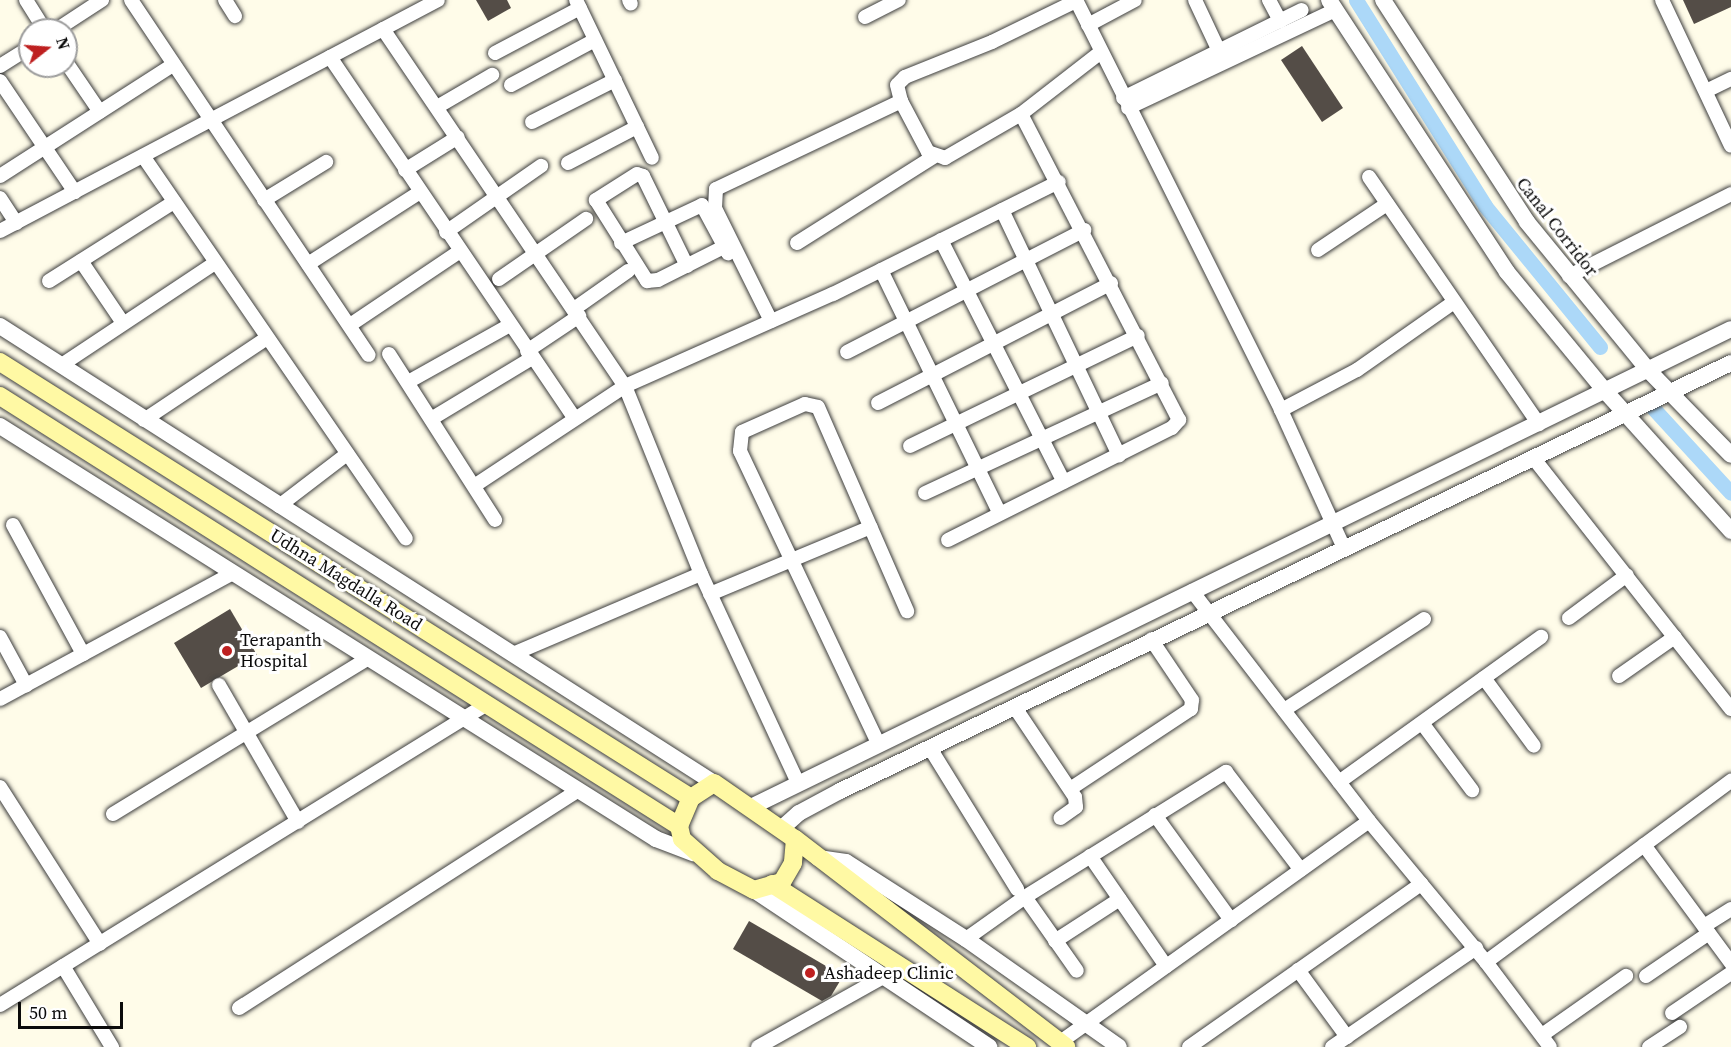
<!DOCTYPE html>
<style>
body{margin:0}
#map{position:relative;width:1731px;height:1047px;overflow:hidden;background:#fffce9;font-family:"Source Serif 4",serif}
div>[style]{position:absolute}
.canal>*{height:15px;margin:-7.5px;padding:0 7.5px;transform-origin:7.5px;border-radius:7.5px;background:#acd8f8}
.building>*{inset:0;background:#544d47}
.roads{filter:drop-shadow(0 0 2px #3e3e3e) drop-shadow(0 0 2px #3e3e3e)}
.minor>*{height:14px;margin:-7px;padding:0 7px;transform-origin:7px;border-radius:7px;background:#fff}
.tertiary>*{height:16px;margin:-8px;padding:0 8px;transform-origin:8px;border-radius:8px;background:#fff}
.secondary>*{height:18px;margin:-9px;padding:0 9px;transform-origin:9px;border-radius:9px;background:#fff9a4}
.dots>*{width:16px;height:16px;translate:-50% -50%;box-sizing:border-box;border:3px solid #fff;border-radius:50%}
span{translate:-50% -50%;white-space:nowrap;text-align:center;line-height:1.15;-webkit-text-stroke:6px #fff;paint-order:stroke}
.street-label{font-size:18px;color:#0b0b0b}
.poi-label{font-size:18px;color:#0b0b0b}
.left{translate:0 -50%;text-align:left}
.north{position:absolute;left:18px;top:18px;width:60px;height:60px;box-sizing:border-box;background:#fff;border:2px solid #9d9d9d;border-radius:50%;rotate:73deg;font-size:16px;font-weight:700;line-height:24px;text-align:center;color:#0b0b0b}
.north::after{content:'';display:block;margin:auto;width:21px;height:27px;background:#be2020;clip-path:polygon(50% 0,100% 100%,50% 72%,0 100%)}
.scale{position:absolute;left:18px;top:1002px;width:105px;height:27px;box-sizing:border-box;border:3px solid #0b0b0b;border-top:0;padding-left:8px;font-size:18px;line-height:21px;white-space:nowrap;color:#0b0b0b;-webkit-text-stroke:4px #fff;paint-order:stroke}
</style>
<div id="map">
<div class="canal">
<div style="left:1356px;top:0;width:243px;rotate:57.9deg"></div>
<div style="left:1485px;top:206px;width:182px;rotate:50.8deg"></div>
<div style="left:1653px;top:408px;width:115px;rotate:47.5deg"></div>
</div>
<div class="building">
<div style="clip-path:polygon(476px 0,507px 0,511px 8px,488px 21px)"></div>
<div style="clip-path:polygon(1683px 0,1731px 0,1731px 7px,1694px 24px)"></div>
<div style="clip-path:polygon(1302px 46px,1343px 108px,1322px 122px,1281px 60px)"></div>
<div style="clip-path:polygon(230px 609px,257px 655px,201px 688px,174px 643px)"></div>
<div style="clip-path:polygon(749px 921px,843px 976px,831px 996px,822px 1001px,733px 949px)"></div>
</div>
<div class="roads">
<div class="minor">
<div style="left:26px;top:0;width:36px;rotate:58deg"></div>
<div style="left:131px;top:0;width:427px;rotate:56.2deg"></div>
<div style="left:225px;top:0;width:19px;rotate:58deg"></div>
<div style="left:576px;top:0;width:175px;rotate:64.3deg"></div>
<div style="left:629px;top:0;width:4px;rotate:63deg"></div>
<div style="left:1076px;top:0;width:458px;rotate:63.4deg"></div>
<div style="left:1281px;top:410px;width:152px;rotate:65.5deg"></div>
<div style="left:1195px;top:0;width:56px;rotate:64.8deg"></div>
<div style="left:1269px;top:0;width:24px;rotate:62deg"></div>
<div style="left:1662px;top:0;width:161px;rotate:64.7deg"></div>
<div style="left:1076px;top:1px;width:93px;rotate:154deg"></div>
<div style="left:992px;top:42px;width:94px;rotate:158.1deg"></div>
<div style="left:905px;top:77px;width:11px;rotate:135deg"></div>
<div style="left:897px;top:85px;width:16px;rotate:76deg"></div>
<div style="left:901px;top:101px;width:58px;rotate:62.1deg"></div>
<div style="left:928px;top:152px;width:18px;rotate:19deg"></div>
<div style="left:945px;top:158px;width:88px;rotate:-30.1deg"></div>
<div style="left:1021px;top:114px;width:101px;rotate:-37.8deg"></div>
<div style="left:865px;top:17px;width:38px;rotate:-27deg"></div>
<div style="left:1088px;top:25px;width:53px;rotate:-28deg"></div>
<div style="left:383px;top:29px;width:431px;rotate:55.9deg"></div>
<div style="left:625px;top:386px;width:203px;rotate:68deg"></div>
<div style="left:701px;top:574px;width:228px;rotate:65.1deg"></div>
<div style="left:56px;top:30px;width:55px;rotate:-33.1deg"></div>
<div style="left:495px;top:53px;width:96px;rotate:-27.9deg"></div>
<div style="left:330px;top:57px;width:435px;rotate:55.9deg"></div>
<div style="left:66px;top:62px;width:60px;rotate:55.8deg"></div>
<div style="left:0;top:66px;width:36px;rotate:-32deg"></div>
<div style="left:0;top:81px;width:134px;rotate:56deg"></div>
<div style="left:511px;top:85px;width:95px;rotate:-28.2deg"></div>
<div style="left:1706px;top:91px;width:28px;rotate:-26deg"></div>
<div style="left:1123px;top:98px;width:199px;rotate:-26.2deg"></div>
<div style="left:437px;top:107px;width:64px;rotate:-30.2deg"></div>
<div style="left:1128px;top:108px;width:229px;rotate:-25.3deg"></div>
<div style="left:532px;top:122px;width:93px;rotate:-26.8deg"></div>
<div style="left:143px;top:156px;width:464px;rotate:55.5deg"></div>
<div style="left:568px;top:163px;width:78px;rotate:-27.6deg"></div>
<div style="left:405px;top:170px;width:62px;rotate:-31.9deg"></div>
<div style="left:0;top:176px;width:206px;rotate:-32.7deg"></div>
<div style="left:1369px;top:177px;width:300px;rotate:55.5deg"></div>
<div style="left:0;top:198px;width:30px;rotate:57deg"></div>
<div style="left:264px;top:200px;width:73px;rotate:-31.5deg"></div>
<div style="left:1002px;top:210px;width:272px;rotate:64.5deg"></div>
<div style="left:0;top:231px;width:495px;rotate:-27.8deg"></div>
<div style="left:446px;top:232px;width:116px;rotate:-34.8deg"></div>
<div style="left:941px;top:240px;width:271px;rotate:63.1deg"></div>
<div style="left:621px;top:243px;width:89px;rotate:-25.1deg"></div>
<div style="left:702px;top:205px;width:55px;rotate:61.6deg"></div>
<div style="left:797px;top:243px;width:161px;rotate:-32.3deg"></div>
<div style="left:1318px;top:250px;width:83px;rotate:-33.7deg"></div>
<div style="left:81px;top:261px;width:75px;rotate:55.9deg"></div>
<div style="left:308px;top:264px;width:133px;rotate:-32.7deg"></div>
<div style="left:687px;top:266px;width:100px;rotate:-116.1deg"></div>
<div style="left:643px;top:176px;width:6px;rotate:-162deg"></div>
<div style="left:637px;top:174px;width:49px;rotate:147.6deg"></div>
<div style="left:596px;top:200px;width:96px;rotate:57.8deg"></div>
<div style="left:647px;top:281px;width:11px;rotate:-5deg"></div>
<div style="left:658px;top:280px;width:74px;rotate:-26.6deg"></div>
<div style="left:881px;top:270px;width:271px;rotate:64deg"></div>
<div style="left:1569px;top:276px;width:182px;rotate:-26.8deg"></div>
<div style="left:499px;top:279px;width:106px;rotate:-34.6deg"></div>
<div style="left:49px;top:281px;width:148px;rotate:-32.3deg"></div>
<div style="left:574px;top:309px;width:66px;rotate:-35.1deg"></div>
<div style="left:771px;top:321px;width:126px;rotate:-116.4deg"></div>
<div style="left:715px;top:208px;width:19px;rotate:-87deg"></div>
<div style="left:716px;top:189px;width:205px;rotate:-25.4deg"></div>
<div style="left:350px;top:325px;width:133px;rotate:-33.9deg"></div>
<div style="left:527px;top:351px;width:63px;rotate:-33.9deg"></div>
<div style="left:847px;top:352px;width:267px;rotate:-27.2deg"></div>
<div style="left:389px;top:354px;width:197px;rotate:57.4deg"></div>
<div style="left:63px;top:364px;width:182px;rotate:-33.6deg"></div>
<div style="left:408px;top:382px;width:117px;rotate:-29.2deg"></div>
<div style="left:878px;top:403px;width:262px;rotate:-27.2deg"></div>
<div style="left:1281px;top:410px;width:86px;rotate:-27.8deg"></div>
<div style="left:1357px;top:370px;width:118px;rotate:-35deg"></div>
<div style="left:431px;top:419px;width:118px;rotate:-31.1deg"></div>
<div style="left:144px;top:420px;width:148px;rotate:-33.7deg"></div>
<div style="left:910px;top:446px;width:253px;rotate:-25.8deg"></div>
<div style="left:1535px;top:460px;width:317px;rotate:51.8deg"></div>
<div style="left:474px;top:486px;width:181px;rotate:-33.5deg"></div>
<div style="left:625px;top:386px;width:227px;rotate:-23.9deg"></div>
<div style="left:833px;top:294px;width:252px;rotate:-26.4deg"></div>
<div style="left:925px;top:493px;width:261px;rotate:-24.9deg"></div>
<div style="left:279px;top:506px;width:86px;rotate:-37.4deg"></div>
<div style="left:13px;top:525px;width:147px;rotate:61.5deg"></div>
<div style="left:948px;top:540px;width:250px;rotate:-26.6deg"></div>
<div style="left:1172px;top:428px;width:11px;rotate:-49deg"></div>
<div style="left:1179px;top:420px;width:344px;rotate:-117.3deg"></div>
<div style="left:1192px;top:591px;width:290px;rotate:52.4deg"></div>
<div style="left:1369px;top:821px;width:183px;rotate:50.3deg"></div>
<div style="left:1486px;top:962px;width:305px;rotate:-36.5deg"></div>
<div style="left:710px;top:594px;width:174px;rotate:-22.6deg"></div>
<div style="left:1569px;top:618px;width:72px;rotate:-36.6deg"></div>
<div style="left:0;top:637px;width:55px;rotate:61.6deg"></div>
<div style="left:513px;top:654px;width:204px;rotate:-23.1deg"></div>
<div style="left:1619px;top:676px;width:68px;rotate:-34.9deg"></div>
<div style="left:1484px;top:678px;width:84px;rotate:53.7deg"></div>
<div style="left:219px;top:685px;width:158px;rotate:60deg"></div>
<div style="left:0;top:699px;width:265px;rotate:-28.4deg"></div>
<div style="left:1016px;top:709px;width:106px;rotate:56.2deg"></div>
<div style="left:1075px;top:797px;width:10px;rotate:84deg"></div>
<div style="left:1076px;top:807px;width:19px;rotate:145deg"></div>
<div style="left:1284px;top:710px;width:167px;rotate:-33deg"></div>
<div style="left:1422px;top:723px;width:84px;rotate:53.3deg"></div>
<div style="left:878px;top:743px;width:323px;rotate:-115.3deg"></div>
<div style="left:740px;top:451px;width:19px;rotate:-84deg"></div>
<div style="left:742px;top:432px;width:69px;rotate:-24deg"></div>
<div style="left:805px;top:404px;width:13px;rotate:13deg"></div>
<div style="left:818px;top:407px;width:223px;rotate:66.4deg"></div>
<div style="left:930px;top:748px;width:166px;rotate:58.3deg"></div>
<div style="left:1339px;top:782px;width:249px;rotate:-35.7deg"></div>
<div style="left:0;top:787px;width:186px;rotate:57.5deg"></div>
<div style="left:1070px;top:789px;width:145px;rotate:-33.5deg"></div>
<div style="left:1191px;top:709px;width:9px;rotate:-84deg"></div>
<div style="left:1192px;top:700px;width:73px;rotate:-123.9deg"></div>
<div style="left:113px;top:814px;width:300px;rotate:-31.4deg"></div>
<div style="left:1155px;top:815px;width:130px;rotate:54.1deg"></div>
<div style="left:1644px;top:845px;width:147px;rotate:53.6deg"></div>
<div style="left:1090px;top:856px;width:134px;rotate:55.4deg"></div>
<div style="left:1025px;top:897px;width:90px;rotate:54.9deg"></div>
<div style="left:1704px;top:926px;width:32px;rotate:-32deg"></div>
<div style="left:966px;top:939px;width:72px;rotate:-35.4deg"></div>
<div style="left:1025px;top:897px;width:237px;rotate:-31.9deg"></div>
<div style="left:1226px;top:772px;width:123px;rotate:52.6deg"></div>
<div style="left:1055px;top:941px;width:77px;rotate:-32.9deg"></div>
<div style="left:1486px;top:962px;width:106px;rotate:53deg"></div>
<div style="left:63px;top:966px;width:95px;rotate:58.8deg"></div>
<div style="left:1298px;top:970px;width:83px;rotate:53.8deg"></div>
<div style="left:1646px;top:976px;width:76px;rotate:-34.3deg"></div>
<div style="left:0;top:1005px;width:573px;rotate:-31.72deg"></div>
<div style="left:239px;top:1008px;width:403px;rotate:-32.7deg"></div>
<div style="left:1672px;top:1013px;width:71px;rotate:-34.1deg"></div>
<div style="left:1542px;top:1035px;width:103px;rotate:-35.1deg"></div>
<div style="left:1059px;top:1043px;width:381px;rotate:-35.6deg"></div>
<div style="left:758px;top:1047px;width:154px;rotate:-29.2deg"></div>
<div style="left:1189px;top:1047px;width:284px;rotate:-35.1deg"></div>
<div style="left:1332px;top:1047px;width:175px;rotate:-34.5deg"></div>
<div style="left:1649px;top:1047px;width:37px;rotate:-33deg"></div>
</div>
<div class="tertiary">
<div style="left:1329px;top:0;width:325px;rotate:56.8deg"></div>
<div style="left:1507px;top:272px;width:156px;rotate:50.5deg"></div>
<div style="left:1606px;top:392px;width:187px;rotate:48deg"></div>
<div style="left:1383px;top:0;width:265px;rotate:57deg"></div>
<div style="left:1527px;top:222px;width:193px;rotate:50.7deg"></div>
<div style="left:1649px;top:371px;width:117px;rotate:45.7deg"></div>
<div style="left:0;top:326px;width:848px;rotate:32.62deg"></div>
<div style="left:0;top:426px;width:775px;rotate:32.19deg"></div>
<div style="left:656px;top:839px;width:40px;rotate:21deg"></div>
<div style="left:751px;top:807px;width:1090px;rotate:-26deg"></div>
<div style="left:781px;top:829px;width:24px;rotate:-42deg"></div>
<div style="left:799px;top:813px;width:47px;rotate:-28.2deg"></div>
<div style="left:840px;top:791px;width:988px;rotate:-25.66deg"></div>
<div style="left:818px;top:858px;width:28px;rotate:8deg"></div>
<div style="left:846px;top:862px;width:143px;rotate:32.7deg"></div>
<div style="left:966px;top:939px;width:187px;rotate:35.2deg"></div>
<div style="left:754px;top:890px;width:283px;rotate:33.7deg"></div>
</div>
<div class="secondary">
<div style="left:0;top:362px;width:817px;rotate:32.25deg"></div>
<div style="left:0;top:396px;width:804px;rotate:32.35deg"></div>
<div style="left:714px;top:783px;width:98px;rotate:34.7deg"></div>
<div style="left:795px;top:839px;width:24px;rotate:95deg"></div>
<div style="left:793px;top:863px;width:22px;rotate:120deg"></div>
<div style="left:782px;top:882px;width:29px;rotate:164deg"></div>
<div style="left:754px;top:890px;width:41px;rotate:-152.2deg"></div>
<div style="left:718px;top:871px;width:48px;rotate:-138.4deg"></div>
<div style="left:682px;top:839px;width:13px;rotate:-103deg"></div>
<div style="left:679px;top:826px;width:30px;rotate:-67deg"></div>
<div style="left:691px;top:798px;width:27px;rotate:-33deg"></div>
<div style="left:795px;top:839px;width:342px;rotate:37.5deg"></div>
<div style="left:772px;top:884px;width:303px;rotate:32.6deg"></div>
</div>
</div>
<div class="dots">
<div style="left:227px;top:651px;background:#be2020"></div>
<div style="left:810px;top:973px;background:#be2020"></div>
</div>
<div class="street-label">
<span style="left:1557px;top:227px;rotate:52deg">Canal Corridor</span>
<span style="left:346px;top:580px;rotate:32deg">Udhna Magdalla Road</span>
</div>
<div class="poi-label">
<span class="left" style="left:240px;top:651px">Terapanth<br>Hospital</span>
<span class="left" style="left:824px;top:973px">Ashadeep Clinic</span>
</div>
<div class="north">N</div>
<div class="scale">50 m</div>
</div>
